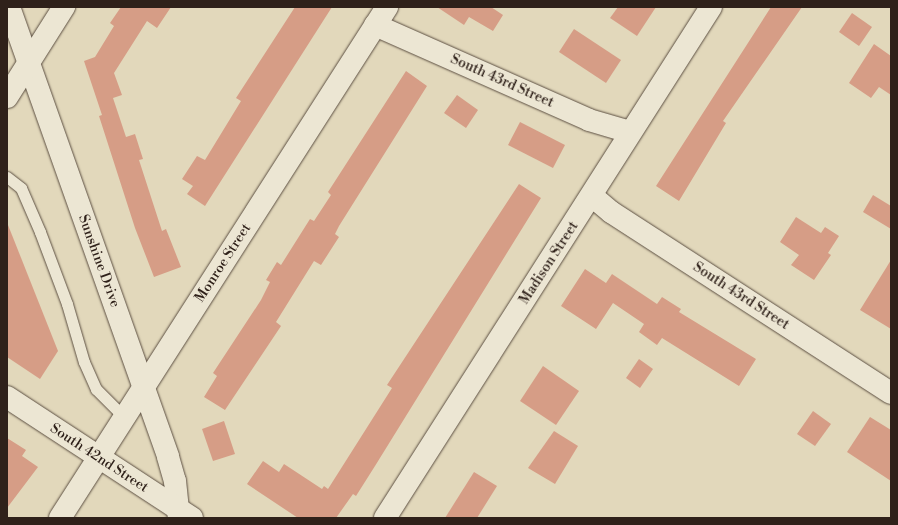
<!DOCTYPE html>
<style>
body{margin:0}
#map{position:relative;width:898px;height:525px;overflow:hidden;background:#e2d8bb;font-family:"Libre Bodoni",serif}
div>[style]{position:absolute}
.building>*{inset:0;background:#d69d86}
.roads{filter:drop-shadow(0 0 1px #5c4f42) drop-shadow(0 0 1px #5c4f42)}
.service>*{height:11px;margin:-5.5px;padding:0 5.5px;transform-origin:5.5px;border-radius:5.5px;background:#ece6d3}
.minor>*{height:22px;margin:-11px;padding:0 11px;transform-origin:11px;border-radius:11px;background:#ece6d3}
.tertiary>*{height:22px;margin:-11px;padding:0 11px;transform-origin:11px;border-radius:11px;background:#ece6d3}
span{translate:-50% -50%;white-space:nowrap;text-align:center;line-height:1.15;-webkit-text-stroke:3.5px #ece6d3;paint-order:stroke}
.street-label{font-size:14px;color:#2f211a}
.frame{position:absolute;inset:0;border:8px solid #2f211a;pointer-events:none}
</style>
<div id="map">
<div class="building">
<div style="clip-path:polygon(121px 7px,171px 7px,157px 28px,147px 21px,114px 73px,122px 95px,113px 98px,126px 137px,135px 134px,143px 159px,139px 160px,162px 231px,166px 229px,181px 267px,154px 277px,135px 228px,99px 116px,102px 115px,84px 61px,95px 57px,114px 26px,110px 23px)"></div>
<div style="clip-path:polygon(295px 7px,332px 7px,205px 206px,187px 194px,193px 186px,182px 179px,197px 156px,205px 160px,241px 101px,236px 98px)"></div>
<div style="clip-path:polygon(437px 7px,491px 7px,503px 15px,493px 31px,469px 17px,464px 25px)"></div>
<div style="clip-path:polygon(618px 7px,656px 7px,637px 36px,610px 18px)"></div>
<div style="clip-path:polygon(771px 7px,802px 7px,723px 121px,726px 123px,679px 201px,656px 186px)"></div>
<div style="clip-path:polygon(852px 13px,872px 27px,859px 46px,839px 32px)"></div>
<div style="clip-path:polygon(574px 29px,621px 60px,606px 83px,559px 52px)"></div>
<div style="clip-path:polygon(874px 44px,891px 56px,891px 95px,879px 87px,871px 98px,849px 83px)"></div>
<div style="clip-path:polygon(406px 71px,427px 86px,339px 226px,335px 234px,339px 237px,321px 265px,314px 261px,276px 322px,281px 326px,225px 410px,204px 397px,217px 376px,213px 373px,261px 300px,270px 282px,266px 280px,277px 262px,281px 265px,310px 219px,314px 221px,331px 195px,328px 192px)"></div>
<div style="clip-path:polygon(457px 95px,478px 110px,466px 128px,444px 113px)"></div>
<div style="clip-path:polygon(520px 122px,565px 145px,553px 168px,508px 145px)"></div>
<div style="clip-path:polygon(519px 184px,541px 198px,375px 466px,356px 496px,353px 494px,336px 518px,298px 518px,247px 484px,263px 461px,279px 472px,284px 464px,322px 489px,324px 486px,328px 489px,392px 388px,387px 385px)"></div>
<div style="clip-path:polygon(873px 195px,891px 206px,891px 229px,863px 212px)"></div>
<div style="clip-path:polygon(796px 217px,821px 233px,825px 227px,839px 236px,828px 253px,831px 255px,814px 280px,791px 265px,799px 255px,780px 242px)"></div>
<div style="clip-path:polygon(8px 225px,58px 351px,40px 379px,7px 357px)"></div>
<div style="clip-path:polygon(891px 260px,891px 329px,860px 310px)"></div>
<div style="clip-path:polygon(585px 269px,606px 283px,612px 274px,657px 304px,662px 297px,681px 309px,679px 312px,756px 359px,739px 386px,662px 338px,657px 345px,639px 332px,644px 324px,613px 303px,596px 329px,561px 306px)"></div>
<div style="clip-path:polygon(639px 359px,653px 369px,640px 388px,626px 378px)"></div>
<div style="clip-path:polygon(543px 366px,579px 391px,556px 425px,520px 401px)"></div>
<div style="clip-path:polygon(813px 411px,831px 424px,815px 446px,797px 434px)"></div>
<div style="clip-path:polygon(870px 417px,891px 430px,891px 481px,847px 452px)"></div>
<div style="clip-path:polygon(224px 421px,235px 454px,213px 461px,202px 429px)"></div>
<div style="clip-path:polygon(554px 431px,578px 446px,555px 484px,528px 468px)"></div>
<div style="clip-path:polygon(7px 438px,26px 450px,22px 456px,38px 467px,7px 508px)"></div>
<div style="clip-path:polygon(474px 472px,497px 486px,477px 518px,445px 518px)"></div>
</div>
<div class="roads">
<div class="service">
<div style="left:7px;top:177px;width:18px;rotate:38deg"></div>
<div style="left:21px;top:188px;width:48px;rotate:66.6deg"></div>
<div style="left:40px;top:232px;width:77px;rotate:69.4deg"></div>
<div style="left:67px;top:304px;width:60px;rotate:73.7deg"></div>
<div style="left:84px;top:362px;width:30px;rotate:66deg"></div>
<div style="left:96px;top:389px;width:41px;rotate:45deg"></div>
</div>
<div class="minor">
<div style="left:9px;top:7px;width:477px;rotate:70.5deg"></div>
<div style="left:168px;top:457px;width:25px;rotate:74deg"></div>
<div style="left:175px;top:481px;width:37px;rotate:84deg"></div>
<div style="left:375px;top:25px;width:234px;rotate:23.9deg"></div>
<div style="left:589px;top:120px;width:43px;rotate:16.3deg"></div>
<div style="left:7px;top:97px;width:107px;rotate:-57.7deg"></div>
<div style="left:592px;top:196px;width:25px;rotate:40deg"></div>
<div style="left:611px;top:212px;width:333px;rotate:32.9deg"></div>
<div style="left:60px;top:518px;width:607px;rotate:-57.38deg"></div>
<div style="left:385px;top:518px;width:606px;rotate:-57.46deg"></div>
</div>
<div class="tertiary">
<div style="left:7px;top:397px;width:221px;rotate:33.2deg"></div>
</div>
</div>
<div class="street-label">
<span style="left:502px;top:81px;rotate:24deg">South 43rd Street</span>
<span style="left:99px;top:261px;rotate:70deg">Sunshine Drive</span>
<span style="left:223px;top:263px;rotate:-57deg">Monroe Street</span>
<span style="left:549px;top:263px;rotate:-57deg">Madison Street</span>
<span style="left:741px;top:296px;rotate:33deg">South 43rd Street</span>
<span style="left:99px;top:458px;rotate:33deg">South 42nd Street</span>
</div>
<div class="frame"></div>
</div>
